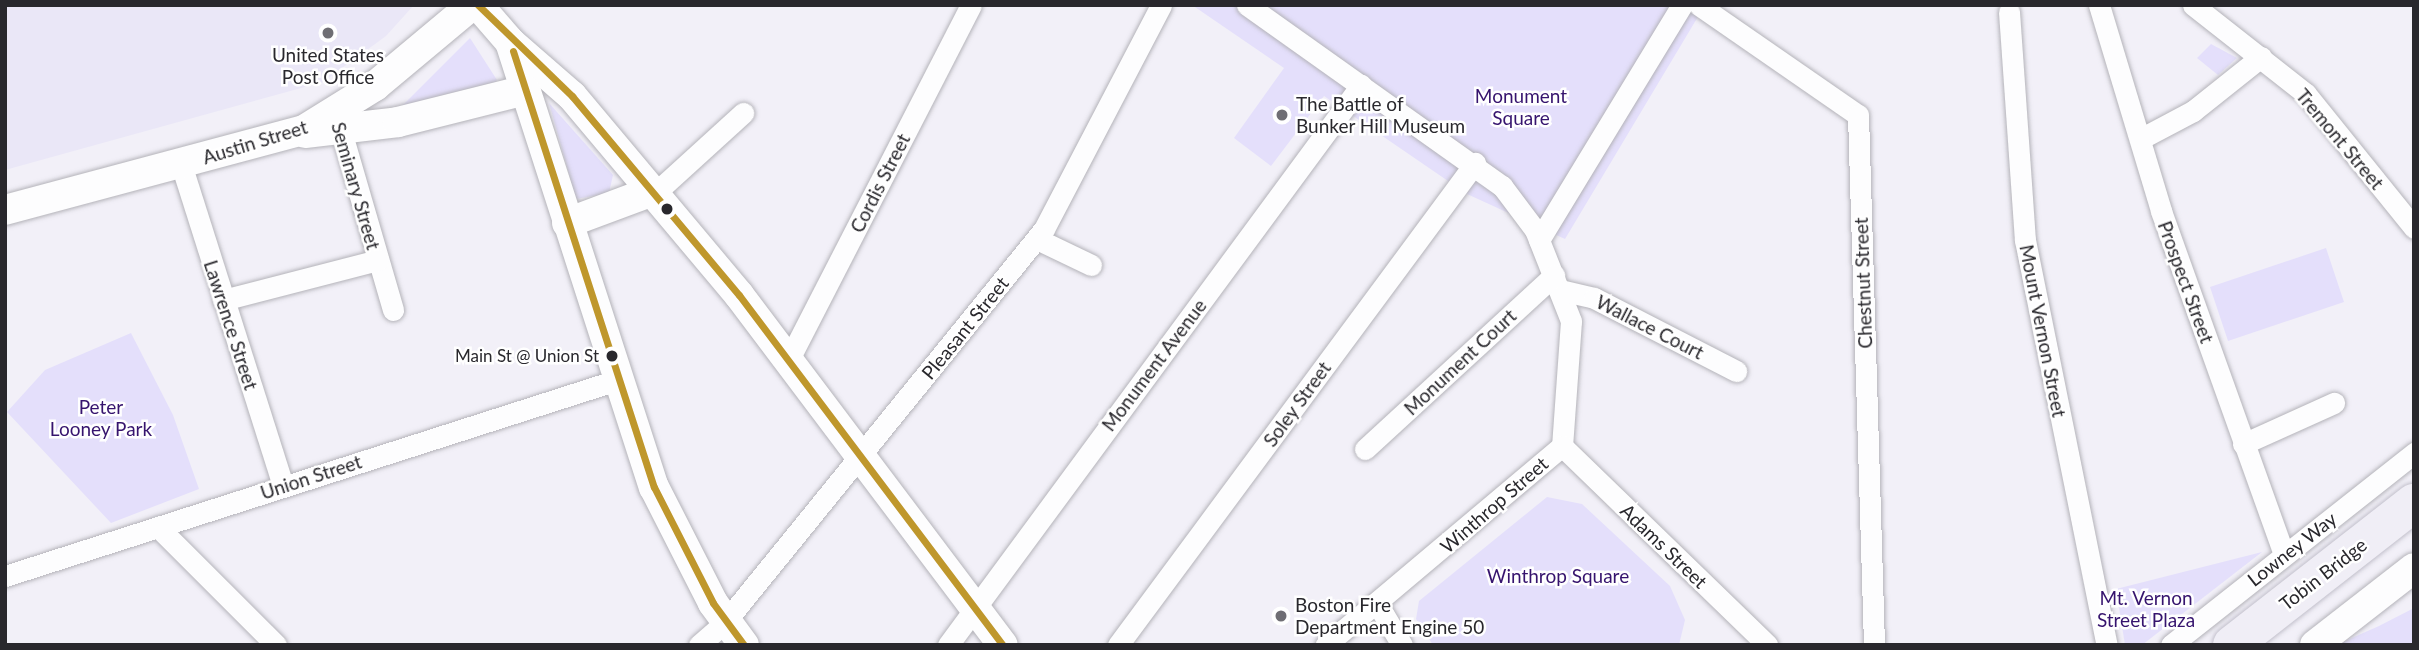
<!DOCTYPE html>
<style>
body{margin:0}
#map{position:relative;width:2419px;height:650px;overflow:hidden;background:#f2f0f8;font-family:Lato,sans-serif}
div>[style]{position:absolute}
.built>*{inset:0;background:#eae7f7}
.green>*{inset:0;background:#e4dffb}
.roads{filter:drop-shadow(0 0 2px #b4b3b9) drop-shadow(0 0 2px #b4b3b9)}
.street>*{height:21px;margin:-10.5px;padding:0 10.5px;transform-origin:10.5px;border-radius:10.5px;background:#fdfdfe}
.secondary>*{height:30px;margin:-15px;padding:0 15px;transform-origin:15px;border-radius:15px;background:#fdfdfe}
.bridges{filter:drop-shadow(0 0 2px #c2c0cb) drop-shadow(0 0 2px #c2c0cb)}
.highway-bridge>*{height:38px;margin:-19px;padding:0 19px;transform-origin:19px;border-radius:19px;background:#f0eef6}
.bus-1>*{height:7px;margin:-3.5px;padding:0 3.5px;transform-origin:3.5px;border-radius:3.5px;background:#bf972c}
.dots>*{width:19px;height:19px;translate:-50% -50%;box-sizing:border-box;border:4px solid #fff;border-radius:50%}
span{translate:-50% -50%;white-space:nowrap;text-align:center;line-height:1.15;-webkit-text-stroke:5px #fff;paint-order:stroke}
.bus-label{font-size:17px;color:#29282d}
.right{translate:-100% -50%;text-align:right}
.poi-label{font-size:19px;color:#29282d}
.left{translate:0 -50%;text-align:left}
.park-label{font-size:19px;color:#36146e}
.street-label{font-size:19px;color:#29282d}
.frame{position:absolute;inset:0;border:7px solid #29282d;pointer-events:none}
</style>
<div id="map">
<div class="built">
<div style="clip-path:polygon(5px 5px,414px 5px,386px 36px,323px 82px,5px 170px)"></div>
</div>
<div class="green">
<div style="clip-path:polygon(1192px 5px,1705px 5px,1565px 239px,1467px 194px,1324px 96px,1271px 166px,1234px 138px,1284px 68px)"></div>
<div style="clip-path:polygon(470px 38px,497px 80px,493px 86px,398px 110px)"></div>
<div style="clip-path:polygon(2211px 44px,2237px 58px,2218px 75px,2197px 58px)"></div>
<div style="clip-path:polygon(549px 103px,613px 175px,609px 193px,576px 199px)"></div>
<div style="clip-path:polygon(2326px 248px,2344px 302px,2228px 341px,2210px 287px)"></div>
<div style="clip-path:polygon(131px 333px,173px 415px,199px 489px,111px 523px,7px 412px,45px 370px)"></div>
<div style="clip-path:polygon(1547px 497px,1582px 504px,1670px 586px,1685px 620px,1679px 645px,1433px 645px,1416px 619px,1419px 601px)"></div>
<div style="clip-path:polygon(2262px 552px,2142px 645px,2125px 645px,2116px 589px)"></div>
<div style="clip-path:polygon(2414px 608px,2414px 645px,2336px 645px,2379px 626px)"></div>
</div>
<div class="roads">
<div class="street">
<div style="left:1247px;top:5px;width:313px;rotate:35.4deg"></div>
<div style="left:1502px;top:186px;width:55px;rotate:53.1deg"></div>
<div style="left:1535px;top:230px;width:98px;rotate:68.4deg"></div>
<div style="left:1571px;top:321px;width:125px;rotate:94.1deg"></div>
<div style="left:1562px;top:446px;width:309px;rotate:139.9deg"></div>
<div style="left:1699px;top:5px;width:193px;rotate:34.7deg"></div>
<div style="left:1858px;top:115px;width:530px;rotate:88.27deg"></div>
<div style="left:2099px;top:5px;width:215px;rotate:73.2deg"></div>
<div style="left:2161px;top:211px;width:364px;rotate:70.3deg"></div>
<div style="left:2193px;top:5px;width:144px;rotate:38.2deg"></div>
<div style="left:2306px;top:94px;width:172px;rotate:51.1deg"></div>
<div style="left:2009px;top:12px;width:229px;rotate:86deg"></div>
<div style="left:2025px;top:240px;width:413px;rotate:78.6deg"></div>
<div style="left:337px;top:117px;width:201px;rotate:73.8deg"></div>
<div style="left:2142px;top:138px;width:58px;rotate:-27.9deg"></div>
<div style="left:2193px;top:111px;width:87px;rotate:-38.5deg"></div>
<div style="left:181px;top:164px;width:337px;rotate:72.4deg"></div>
<div style="left:653px;top:195px;width:122px;rotate:-42.3deg"></div>
<div style="left:1037px;top:239px;width:60px;rotate:25.7deg"></div>
<div style="left:1539px;top:240px;width:275px;rotate:-58.7deg"></div>
<div style="left:1560px;top:290px;width:35px;rotate:13deg"></div>
<div style="left:1594px;top:298px;width:160px;rotate:27.2deg"></div>
<div style="left:223px;top:300px;width:160px;rotate:-14.5deg"></div>
<div style="left:788px;top:361px;width:400px;rotate:-62.8deg"></div>
<div style="left:2243px;top:444px;width:100px;rotate:-24.3deg"></div>
<div style="left:1562px;top:446px;width:286px;rotate:44.1deg"></div>
<div style="left:1365px;top:449px;width:257px;rotate:-42.6deg"></div>
<div style="left:158px;top:527px;width:167px;rotate:45deg"></div>
<div style="left:5px;top:576px;width:643px;rotate:-17.76deg"></div>
<div style="left:1378px;top:605px;width:47px;rotate:59deg"></div>
<div style="left:699px;top:645px;width:35px;rotate:-41deg"></div>
<div style="left:725px;top:622px;width:506px;rotate:-50.93deg"></div>
<div style="left:1044px;top:229px;width:253px;rotate:-62.4deg"></div>
<div style="left:948px;top:645px;width:696px;rotate:-53.59deg"></div>
<div style="left:1118px;top:645px;width:600px;rotate:-53.47deg"></div>
<div style="left:2171px;top:645px;width:310px;rotate:-38.3deg"></div>
</div>
<div class="secondary">
<div style="left:478px;top:5px;width:49px;rotate:49.1deg"></div>
<div style="left:510px;top:42px;width:468px;rotate:72.1deg"></div>
<div style="left:654px;top:487px;width:130px;rotate:63deg"></div>
<div style="left:713px;top:603px;width:52px;rotate:53.6deg"></div>
<div style="left:510px;top:42px;width:82px;rotate:41.1deg"></div>
<div style="left:572px;top:96px;width:260px;rotate:50deg"></div>
<div style="left:739px;top:295px;width:438px;rotate:53deg"></div>
<div style="left:305px;top:133px;width:94px;rotate:-6.7deg"></div>
<div style="left:398px;top:122px;width:131px;rotate:-14.1deg"></div>
<div style="left:5px;top:210px;width:310px;rotate:-15deg"></div>
<div style="left:304px;top:130px;width:84px;rotate:-31.8deg"></div>
<div style="left:375px;top:86px;width:126px;rotate:-39.9deg"></div>
<div style="left:567px;top:223px;width:89px;rotate:-20.5deg"></div>
<div style="left:2315px;top:645px;width:125px;rotate:-37.9deg"></div>
</div>
</div>
<div class="bridges">
<div class="highway-bridge">
<div style="left:2232px;top:645px;width:231px;rotate:-38deg"></div>
</div>
</div>
<div class="bus-1">
<div style="left:478px;top:5px;width:131px;rotate:44.1deg"></div>
<div style="left:572px;top:96px;width:260px;rotate:50deg"></div>
<div style="left:739px;top:295px;width:438px;rotate:53deg"></div>
<div style="left:513px;top:51px;width:458px;rotate:72.1deg"></div>
<div style="left:654px;top:487px;width:130px;rotate:63deg"></div>
<div style="left:713px;top:603px;width:52px;rotate:53.6deg"></div>
</div>
<div class="dots">
<div style="left:328px;top:33px;background:#6f6e74"></div>
<div style="left:1282px;top:115px;background:#6f6e74"></div>
<div style="left:667px;top:209px;background:#29282d"></div>
<div style="left:612px;top:356px;background:#29282d"></div>
<div style="left:1281px;top:616px;background:#6f6e74"></div>
</div>
<div class="bus-label">
<span class="right" style="left:599px;top:356px">Main St @ Union St</span>
</div>
<div class="poi-label">
<span style="left:328px;top:66px">United States<br>Post Office</span>
<span class="left" style="left:1296px;top:115px">The Battle of<br>Bunker Hill Museum</span>
<span class="left" style="left:1295px;top:616px">Boston Fire<br>Department Engine 50</span>
</div>
<div class="park-label">
<span style="left:1521px;top:107px">Monument<br>Square</span>
<span style="left:101px;top:418px">Peter<br>Looney Park</span>
<span style="left:1558px;top:576px">Winthrop Square</span>
<span style="left:2146px;top:609px">Mt. Vernon<br>Street Plaza</span>
</div>
<div class="street-label">
<span style="left:2340px;top:139px;rotate:50deg">Tremont Street</span>
<span style="left:255px;top:142px;rotate:-17deg">Austin Street</span>
<span style="left:880px;top:183px;rotate:-63deg">Cordis Street</span>
<span style="left:356px;top:186px;rotate:74deg">Seminary Street</span>
<span style="left:2186px;top:282px;rotate:70deg">Prospect Street</span>
<span style="left:1863px;top:283px;rotate:-92deg">Chestnut Street</span>
<span style="left:231px;top:325px;rotate:72deg">Lawrence Street</span>
<span style="left:1650px;top:327px;rotate:27deg">Wallace Court</span>
<span style="left:965px;top:328px;rotate:-51deg">Pleasant Street</span>
<span style="left:2043px;top:331px;rotate:79deg">Mount Vernon Street</span>
<span style="left:1460px;top:362px;rotate:-43deg">Monument Court</span>
<span style="left:1154px;top:365px;rotate:-53deg">Monument Avenue</span>
<span style="left:1297px;top:404px;rotate:-54deg">Soley Street</span>
<span style="left:311px;top:477px;rotate:-18deg">Union Street</span>
<span style="left:1494px;top:505px;rotate:-41deg">Winthrop Street</span>
<span style="left:1664px;top:546px;rotate:44deg">Adams Street</span>
<span style="left:2292px;top:549px;rotate:-38deg">Lowney Way</span>
<span style="left:2323px;top:574px;rotate:-38deg">Tobin Bridge</span>
</div>
<div class="frame"></div>
</div>
